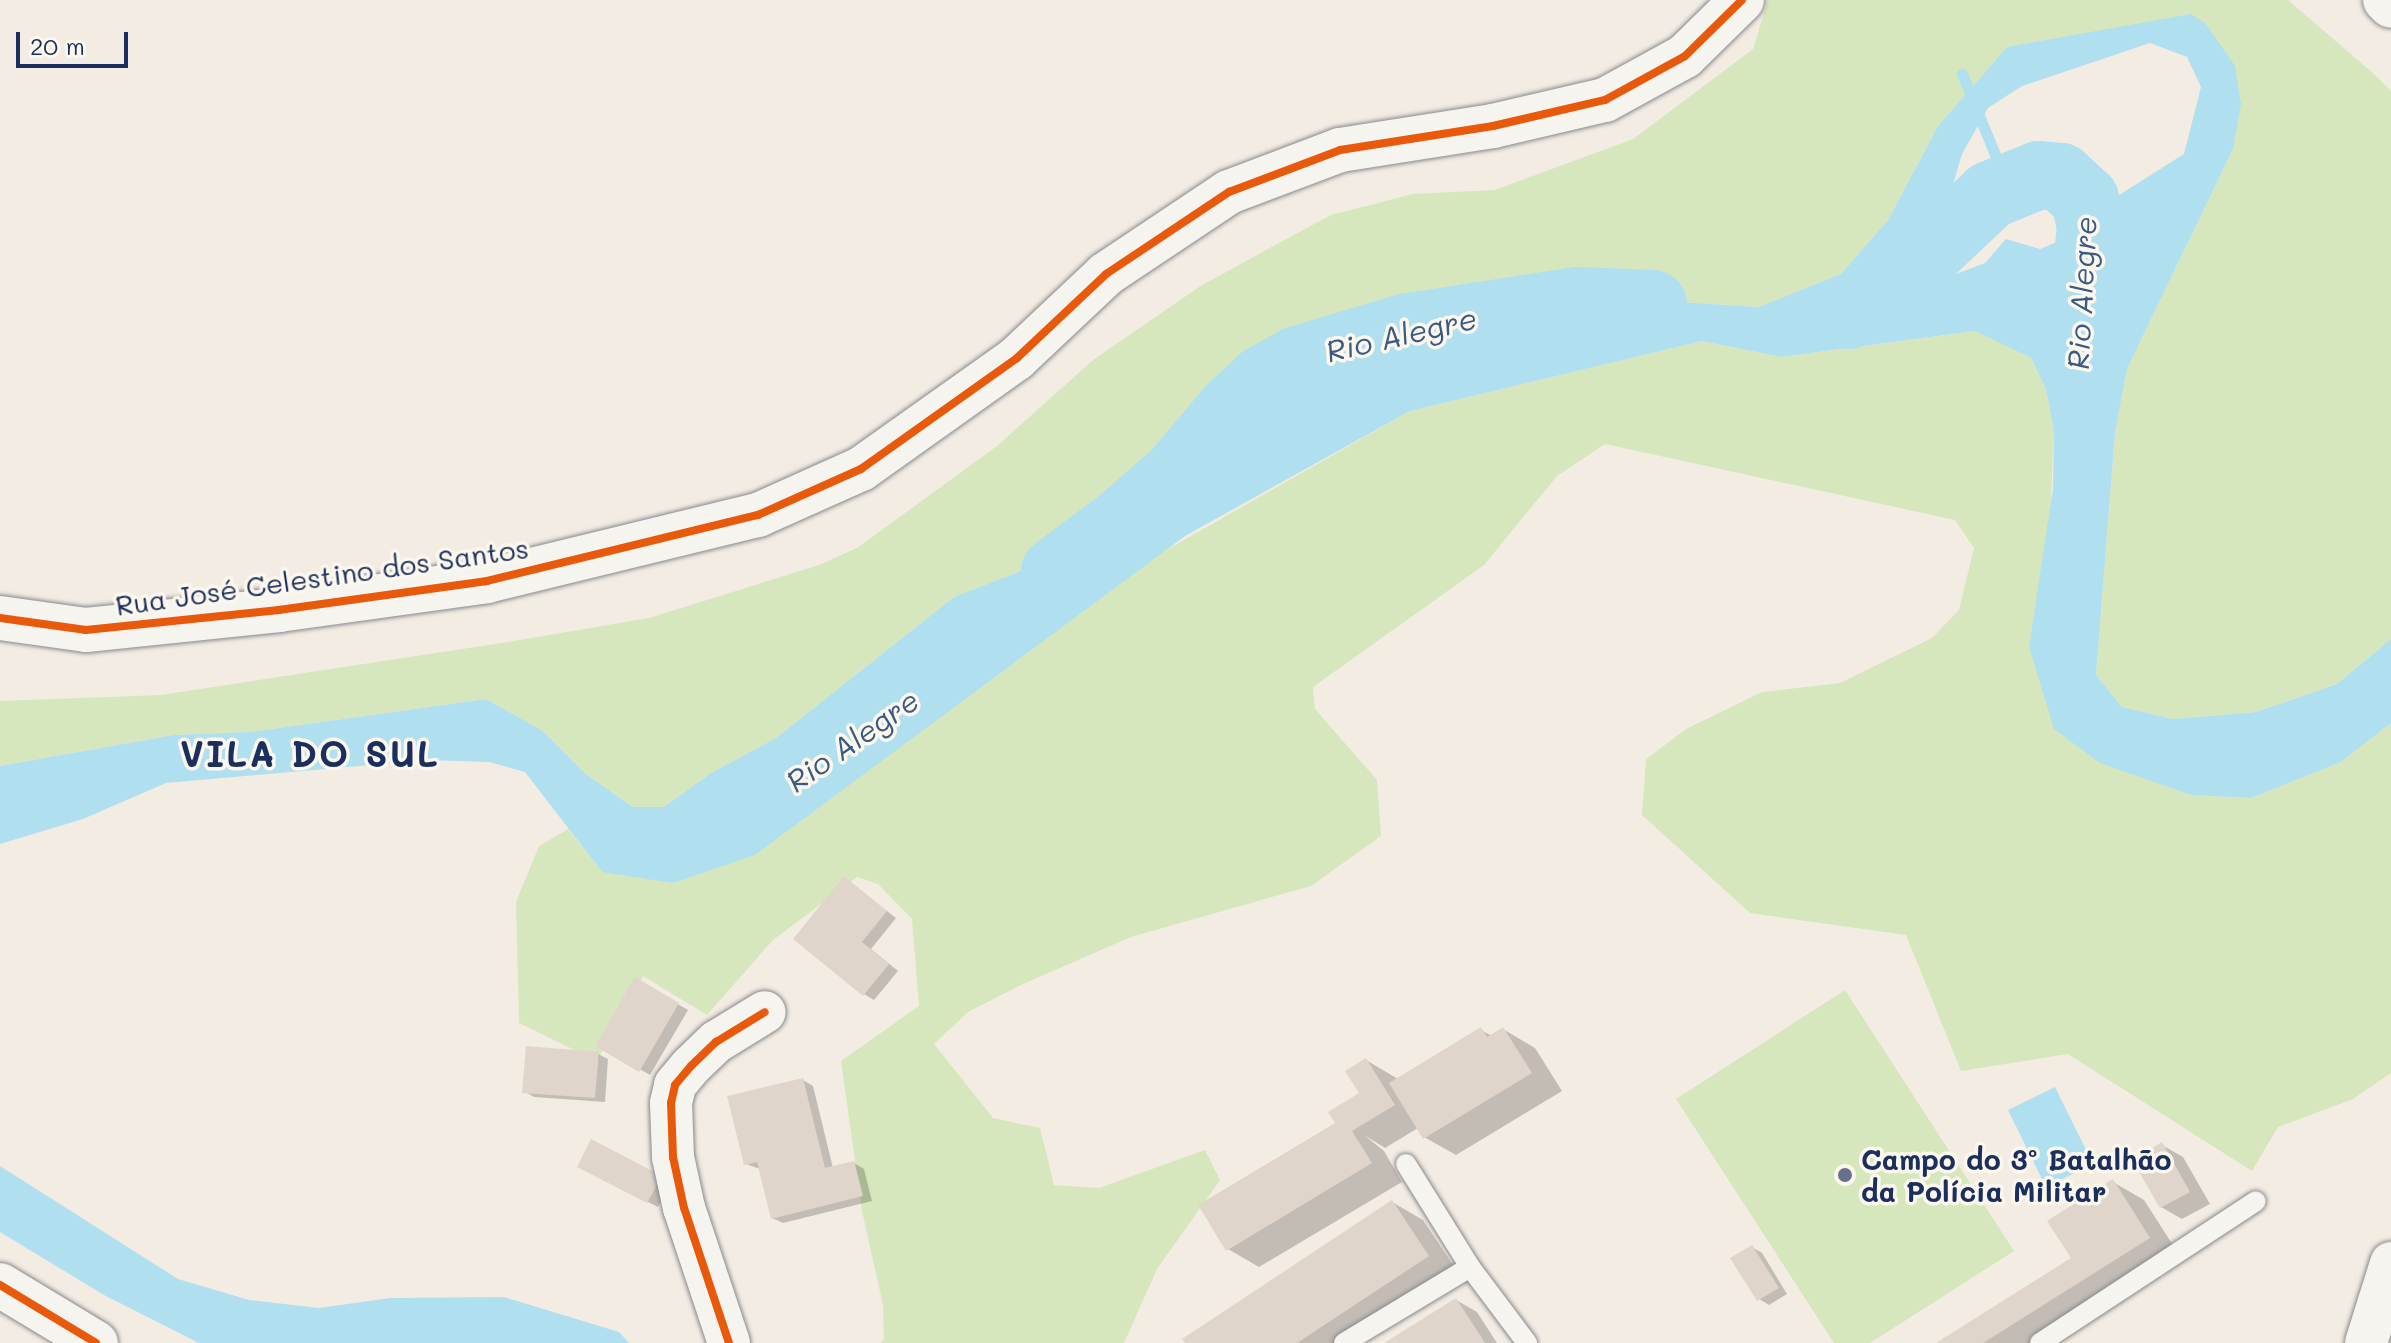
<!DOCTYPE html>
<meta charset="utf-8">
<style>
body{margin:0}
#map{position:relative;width:2391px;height:1343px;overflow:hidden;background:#f3ece3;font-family:Mali,sans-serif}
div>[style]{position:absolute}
.green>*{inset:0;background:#d6e7bd}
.water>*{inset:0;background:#b0dff0}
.shadow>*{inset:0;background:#0003}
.stream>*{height:11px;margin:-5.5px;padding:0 5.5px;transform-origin:5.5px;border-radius:5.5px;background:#b0dff0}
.river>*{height:68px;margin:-34px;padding:0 34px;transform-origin:34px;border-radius:34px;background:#b0dff0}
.building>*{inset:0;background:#e0d5ca}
.roads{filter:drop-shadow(0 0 2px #88898e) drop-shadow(0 0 2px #88898e)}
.service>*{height:20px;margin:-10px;padding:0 10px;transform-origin:10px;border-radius:10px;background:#f6f4ef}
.minor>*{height:42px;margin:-21px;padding:0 21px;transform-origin:21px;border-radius:21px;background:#f6f4ef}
.tertiary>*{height:44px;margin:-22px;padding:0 22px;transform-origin:22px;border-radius:22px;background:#f6f4ef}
.secondary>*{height:44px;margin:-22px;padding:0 22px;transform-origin:22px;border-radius:22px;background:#f6f4ef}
.cycleway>*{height:8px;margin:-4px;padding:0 4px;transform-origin:4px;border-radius:4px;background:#e8590c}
.dots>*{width:22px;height:22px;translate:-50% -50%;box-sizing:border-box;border:4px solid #fbf7ec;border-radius:50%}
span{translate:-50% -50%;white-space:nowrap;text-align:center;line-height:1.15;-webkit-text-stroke:7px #fbf7ec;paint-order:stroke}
.street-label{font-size:28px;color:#1b2f5e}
.poi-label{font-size:28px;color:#1b2f5e;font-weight:700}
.left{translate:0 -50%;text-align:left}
.water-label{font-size:30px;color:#395a84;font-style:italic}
.district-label{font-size:36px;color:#1b2f5e;font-weight:700;letter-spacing:2px}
.scale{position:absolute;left:16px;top:32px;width:112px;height:36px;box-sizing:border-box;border:4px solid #1b2f5e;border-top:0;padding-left:10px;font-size:24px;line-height:28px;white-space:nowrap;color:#1b2f5e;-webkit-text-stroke:6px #fbf7ec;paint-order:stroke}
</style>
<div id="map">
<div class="green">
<div style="clip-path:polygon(1768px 0,2288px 0,2375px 75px,2391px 91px,2391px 639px,2337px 684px,2256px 712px,2173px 719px,2122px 707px,2096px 675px,2115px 433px,2127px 369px,2233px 149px,2206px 24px,2007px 47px,1938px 126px,1888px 220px,1841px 274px,1759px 307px,1584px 296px,1253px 399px,1166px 494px,1064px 554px,954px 597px,776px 738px,711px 773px,664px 807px,633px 807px,587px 775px,543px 731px,486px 699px,250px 732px,173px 735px,0 766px,0 701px,161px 695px,508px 642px,649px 618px,819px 565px,857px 548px,997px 446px,1093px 360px,1199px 287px,1266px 250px,1331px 215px,1413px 194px,1495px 190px,1633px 139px,1753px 49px)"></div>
<div style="clip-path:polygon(1976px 331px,2031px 358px,2046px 389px,2054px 431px,2050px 518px,2029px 648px,2191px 795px,2251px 798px,2341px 762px,2391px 723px,2391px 1073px,2353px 1099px,2278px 1127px,2252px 1171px,2068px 1054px,1961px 1071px,1906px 935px,1750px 913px,1642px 815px,1646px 759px,1686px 729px,1762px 692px,1840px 683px,1932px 638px,1959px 610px,1974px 548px,1955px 520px,1605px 444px,1557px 476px,1484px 565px,1313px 687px,1315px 709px,1377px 780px,1381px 836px,1311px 886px,1131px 937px,1023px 984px,968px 1012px,934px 1044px,993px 1118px,1040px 1128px,1054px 1185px,1099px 1188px,1205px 1150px,1220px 1180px,1157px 1269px,1124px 1343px,880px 1343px,884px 1339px,883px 1305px,862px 1211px,841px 1061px,919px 1006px,912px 919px,878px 884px,857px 877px,773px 940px,707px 1015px,643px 976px,597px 1061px,519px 1023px,516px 902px,539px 846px,568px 829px,602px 872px,1410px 411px,1702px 341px,1781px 357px)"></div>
<div style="clip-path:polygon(1845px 990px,2014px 1251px,1870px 1343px,1834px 1343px,1676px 1099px)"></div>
</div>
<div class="water">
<div style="clip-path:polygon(evenodd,2191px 14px,2206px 24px,2235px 66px,2241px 104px,2233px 149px,2127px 369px,2115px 433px,2096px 675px,2122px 707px,2173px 719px,2256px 712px,2337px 684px,2391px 639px,2391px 723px,2341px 762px,2251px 798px,2191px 795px,2100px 763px,2054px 729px,2029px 647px,2053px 488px,2054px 431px,2046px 389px,2031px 358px,1975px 331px,1781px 357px,1702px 341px,1410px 411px,1185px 536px,755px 855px,673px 883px,602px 872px,525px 772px,489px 762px,427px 760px,166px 783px,83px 819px,0 844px,0 766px,173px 735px,250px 732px,486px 699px,543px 731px,587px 775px,633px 807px,664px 807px,711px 773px,776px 738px,954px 597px,1064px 554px,1166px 494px,1252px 399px,1584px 296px,1759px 307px,1841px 274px,1888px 220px,1938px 126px,2007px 47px,2191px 14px,2150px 43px,2187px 57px,2201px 87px,2184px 154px,2097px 209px,2057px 242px,2040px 249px,2006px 239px,1985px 263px,1940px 280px,1919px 265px,1946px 208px,1962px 154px,1988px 108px,2022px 86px,2150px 43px)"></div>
<div style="clip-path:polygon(2055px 1087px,2093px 1164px,2046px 1187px,2008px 1110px)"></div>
<div style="clip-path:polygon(0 1166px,178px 1279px,249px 1300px,319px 1308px,390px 1298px,504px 1297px,619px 1332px,629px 1343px,199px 1343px,104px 1295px,0 1232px)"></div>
</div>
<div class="shadow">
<div style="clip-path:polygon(845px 879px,896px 918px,871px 949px,898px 971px,874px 1000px,864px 994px)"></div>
<div style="clip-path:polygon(636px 980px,688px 1010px,650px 1075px,598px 1045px)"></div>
<div style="clip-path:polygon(1503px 1029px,1535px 1048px,1562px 1091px,1456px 1155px,1424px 1137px,1418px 1128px,1385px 1148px,1364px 1135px,1384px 1151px,1402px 1182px,1259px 1267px,1228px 1249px,1362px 1094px,1366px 1060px,1398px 1079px,1481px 1030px,1492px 1036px)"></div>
<div style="clip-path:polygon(598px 1054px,608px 1059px,605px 1102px,534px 1097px,524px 1091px)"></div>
<div style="clip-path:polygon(803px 1080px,813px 1086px,833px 1168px,854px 1163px,864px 1169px,872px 1201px,783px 1223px,772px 1218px,760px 1169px,746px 1164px)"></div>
<div style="clip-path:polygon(2162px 1145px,2183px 1157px,2210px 1204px,2182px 1219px,2161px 1207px)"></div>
<div style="clip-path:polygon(589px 1172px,670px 1184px,658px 1207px)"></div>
<div style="clip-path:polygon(2113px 1182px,2144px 1200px,2180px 1256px,2042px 1343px,1940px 1343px,2073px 1259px)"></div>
<div style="clip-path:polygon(1392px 1202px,1423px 1220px,1459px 1274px,1355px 1343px,1187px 1343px)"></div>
<div style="clip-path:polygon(1752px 1247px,1762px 1253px,1787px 1294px,1769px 1305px,1759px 1299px)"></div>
<div style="clip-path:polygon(1456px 1300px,1477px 1312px,1497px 1343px,1388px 1343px)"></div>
</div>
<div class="stream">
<div style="left:1962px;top:74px;width:121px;rotate:67.7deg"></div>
</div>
<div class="river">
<div style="left:1849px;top:315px;width:63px;rotate:-34.7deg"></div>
<div style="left:1901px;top:279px;width:122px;rotate:-43.3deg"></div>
<div style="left:1990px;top:195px;width:53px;rotate:-22.2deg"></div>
<div style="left:2039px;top:175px;width:22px;rotate:5deg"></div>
<div style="left:2061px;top:177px;width:33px;rotate:43deg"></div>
<div style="left:2085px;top:199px;width:30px;rotate:78deg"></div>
<div style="left:2091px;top:228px;width:82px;rotate:96.3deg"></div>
<div style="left:1055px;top:571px;width:82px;rotate:-36.6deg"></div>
<div style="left:1121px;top:522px;width:72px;rotate:-41deg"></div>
<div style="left:1175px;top:475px;width:84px;rotate:-49.8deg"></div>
<div style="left:1229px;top:411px;width:47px;rotate:-43.3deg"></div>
<div style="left:1263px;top:379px;width:39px;rotate:-29deg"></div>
<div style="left:1297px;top:360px;width:116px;rotate:-16.6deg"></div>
<div style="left:1408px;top:327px;width:172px;rotate:-8.7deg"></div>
<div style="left:1578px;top:301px;width:75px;rotate:2.3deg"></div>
</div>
<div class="building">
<div style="clip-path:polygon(844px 876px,887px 911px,862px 942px,889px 964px,863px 996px,793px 939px)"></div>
<div style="clip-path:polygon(635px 977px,679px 1003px,639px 1072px,595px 1046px)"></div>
<div style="clip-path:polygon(1481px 1027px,1487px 1037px,1503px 1027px,1532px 1073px,1423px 1139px,1389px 1083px)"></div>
<div style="clip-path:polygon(526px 1046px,599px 1052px,595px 1098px,522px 1093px)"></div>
<div style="clip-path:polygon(1366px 1058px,1395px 1105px,1352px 1131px,1372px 1163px,1226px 1251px,1198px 1205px,1335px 1123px,1328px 1112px,1359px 1093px,1345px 1071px)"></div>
<div style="clip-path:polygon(803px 1078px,825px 1168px,854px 1161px,863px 1196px,771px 1219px,757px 1162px,744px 1165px,727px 1096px)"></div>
<div style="clip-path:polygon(591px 1139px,662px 1176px,647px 1203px,577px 1167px)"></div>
<div style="clip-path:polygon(2162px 1142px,2190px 1192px,2160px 1208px,2132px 1160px)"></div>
<div style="clip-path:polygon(2113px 1179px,2150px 1238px,1983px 1343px,1936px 1343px,2071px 1258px,2047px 1221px)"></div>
<div style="clip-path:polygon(1392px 1200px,1429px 1256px,1297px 1343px,1185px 1343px,1182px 1339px)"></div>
<div style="clip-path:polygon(1752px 1245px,1779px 1288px,1757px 1301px,1730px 1258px)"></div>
<div style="clip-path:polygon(1456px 1298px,1485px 1343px,1384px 1343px)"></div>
</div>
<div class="roads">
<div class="service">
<div style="left:1406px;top:1164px;width:121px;rotate:58.1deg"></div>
<div style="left:1470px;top:1267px;width:95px;rotate:53.1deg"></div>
<div style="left:1344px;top:1343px;width:147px;rotate:-31.1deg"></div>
<div style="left:2040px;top:1343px;width:258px;rotate:-33.3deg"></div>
</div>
<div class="minor">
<div style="left:729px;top:1343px;width:142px;rotate:-108.4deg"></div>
<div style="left:684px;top:1208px;width:52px;rotate:-102.2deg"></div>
<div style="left:673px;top:1157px;width:54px;rotate:-92.1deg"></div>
<div style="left:671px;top:1103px;width:18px;rotate:-77deg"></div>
<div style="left:675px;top:1085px;width:25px;rotate:-50deg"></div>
<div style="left:691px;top:1066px;width:35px;rotate:-44deg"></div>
<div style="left:716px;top:1042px;width:57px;rotate:-31.5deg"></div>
<div style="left:2366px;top:1343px;width:84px;rotate:-72.6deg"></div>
</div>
<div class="tertiary">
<div style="left:0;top:618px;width:87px;rotate:7.9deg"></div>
<div style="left:86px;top:630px;width:194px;rotate:-5.9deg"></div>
<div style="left:279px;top:610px;width:210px;rotate:-7.9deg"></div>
<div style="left:487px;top:581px;width:279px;rotate:-13.7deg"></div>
<div style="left:758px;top:515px;width:113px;rotate:-24.1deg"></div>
<div style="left:861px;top:469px;width:191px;rotate:-35.4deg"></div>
<div style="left:1017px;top:358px;width:122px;rotate:-43.3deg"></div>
<div style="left:1106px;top:274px;width:148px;rotate:-33.7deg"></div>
<div style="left:1229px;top:192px;width:119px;rotate:-20.7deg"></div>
<div style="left:1340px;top:150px;width:155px;rotate:-8.9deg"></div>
<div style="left:1493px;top:126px;width:115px;rotate:-13.1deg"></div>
<div style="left:1605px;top:100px;width:91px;rotate:-28.8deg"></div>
<div style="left:1685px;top:56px;width:80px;rotate:-44.5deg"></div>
<div style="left:0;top:1285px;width:112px;rotate:31.1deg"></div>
</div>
<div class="secondary">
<div style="left:2385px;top:0;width:8px;rotate:45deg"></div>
</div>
</div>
<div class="cycleway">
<div style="left:0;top:618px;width:87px;rotate:7.9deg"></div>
<div style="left:86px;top:630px;width:194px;rotate:-5.9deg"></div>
<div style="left:279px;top:610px;width:210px;rotate:-7.9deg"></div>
<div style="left:487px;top:581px;width:279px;rotate:-13.7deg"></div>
<div style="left:758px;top:515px;width:113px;rotate:-24.1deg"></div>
<div style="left:861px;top:469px;width:191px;rotate:-35.4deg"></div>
<div style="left:1017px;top:358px;width:122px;rotate:-43.3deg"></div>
<div style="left:1106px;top:274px;width:148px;rotate:-33.7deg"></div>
<div style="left:1229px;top:192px;width:119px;rotate:-20.7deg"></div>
<div style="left:1340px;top:150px;width:155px;rotate:-8.9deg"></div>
<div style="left:1493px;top:126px;width:115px;rotate:-13.1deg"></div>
<div style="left:1605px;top:100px;width:91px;rotate:-28.8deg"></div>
<div style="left:1685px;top:56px;width:80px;rotate:-44.5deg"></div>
<div style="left:0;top:1285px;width:112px;rotate:31.1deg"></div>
<div style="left:729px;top:1343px;width:142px;rotate:-108.4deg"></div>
<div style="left:684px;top:1208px;width:52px;rotate:-102.2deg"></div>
<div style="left:673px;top:1157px;width:54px;rotate:-92.1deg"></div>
<div style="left:671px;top:1103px;width:18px;rotate:-77deg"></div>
<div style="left:675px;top:1085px;width:25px;rotate:-50deg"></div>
<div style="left:691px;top:1066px;width:35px;rotate:-44deg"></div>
<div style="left:716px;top:1042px;width:57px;rotate:-31.5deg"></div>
</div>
<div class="dots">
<div style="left:1845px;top:1175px;background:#67718d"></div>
</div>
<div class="street-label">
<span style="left:322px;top:576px;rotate:-8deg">Rua José Celestino dos Santos</span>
</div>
<div class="poi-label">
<span class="left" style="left:1861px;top:1175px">Campo do 3º Batalhão<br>da Polícia Militar</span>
</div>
<div class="water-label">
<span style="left:2081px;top:293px;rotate:-87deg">Rio Alegre</span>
<span style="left:1401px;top:334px;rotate:-13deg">Rio Alegre</span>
<span style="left:852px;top:740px;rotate:-35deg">Rio Alegre</span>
</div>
<div class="district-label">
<span style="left:310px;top:753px">VILA DO SUL</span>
</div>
<div class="scale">20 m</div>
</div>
